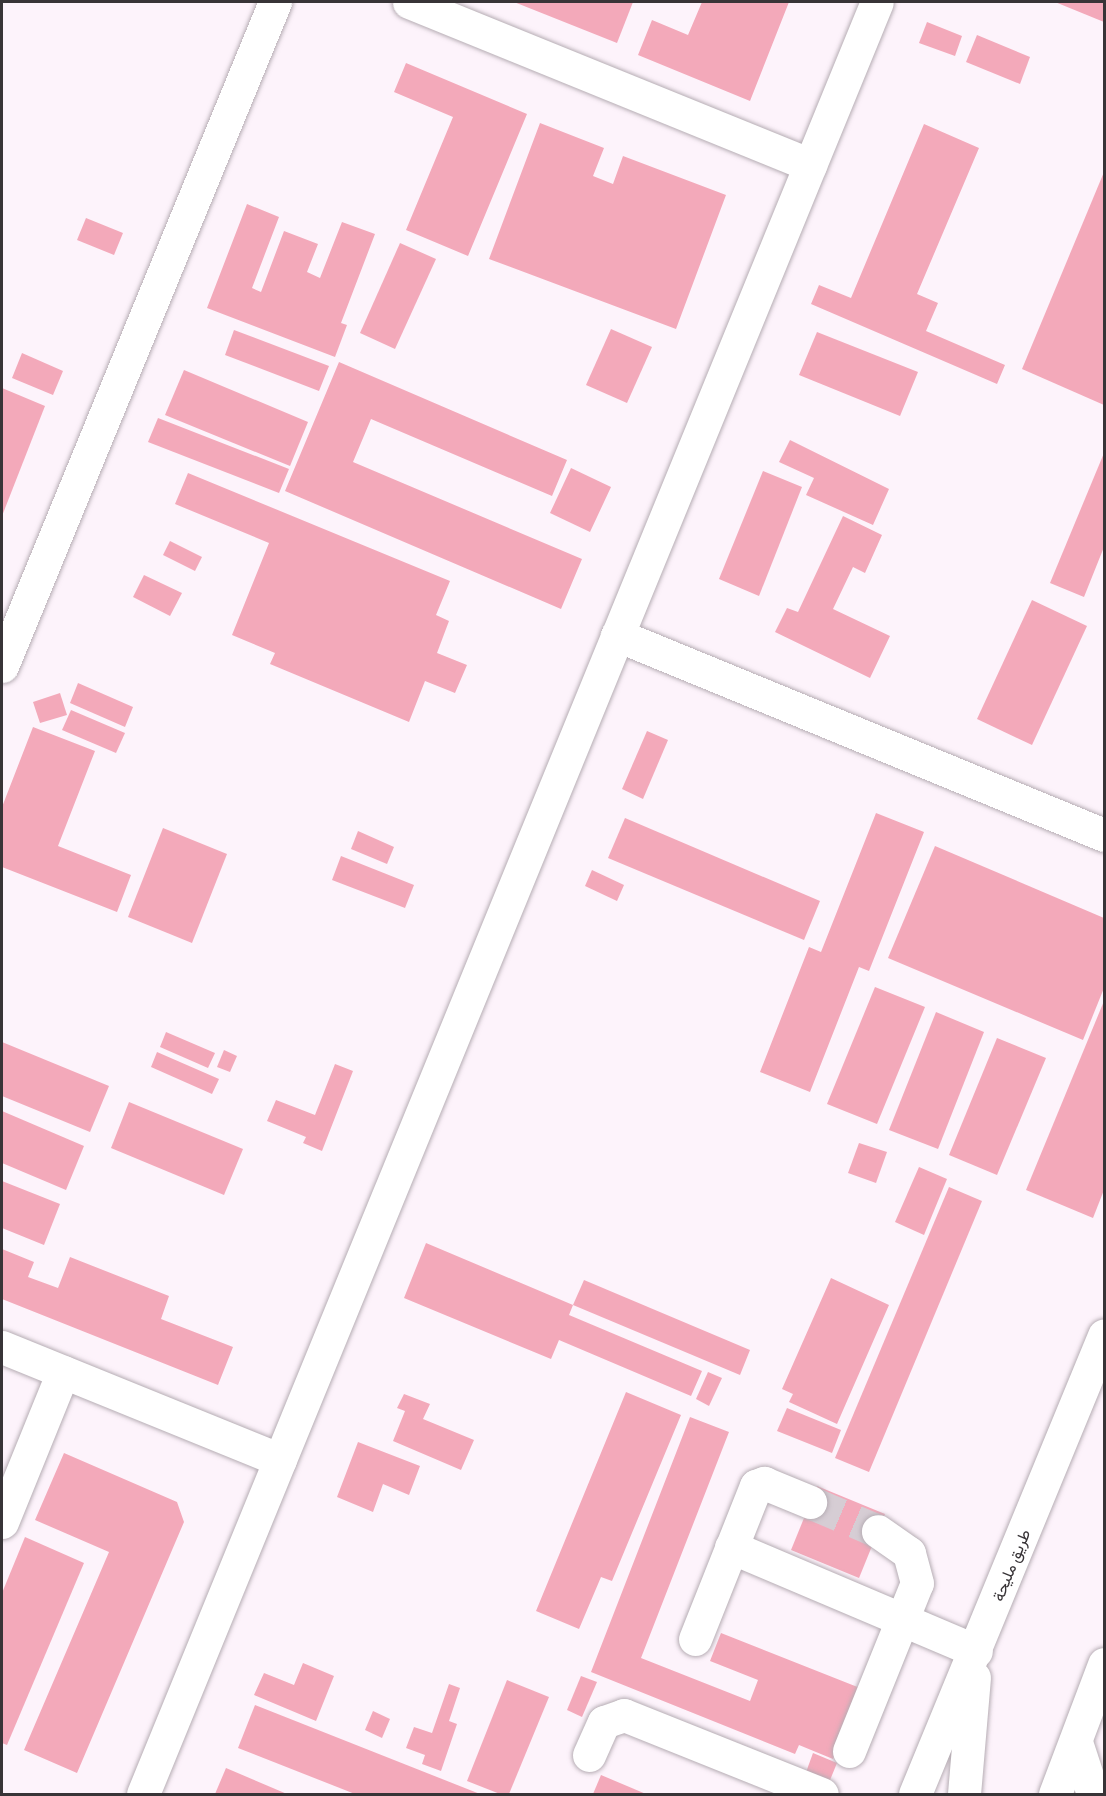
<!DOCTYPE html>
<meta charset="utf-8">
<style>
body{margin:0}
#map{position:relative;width:1106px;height:1796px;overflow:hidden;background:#fdf3fb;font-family:"PT Sans Narrow",Vazirmatn,sans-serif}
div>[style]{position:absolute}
.building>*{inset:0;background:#f3a9ba}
.minor-tunnel>*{height:33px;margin-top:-16.5px;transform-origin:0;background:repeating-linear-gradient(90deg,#d6cdd4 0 33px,transparent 0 49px)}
.roads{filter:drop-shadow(0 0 2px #b6adb4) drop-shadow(0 0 2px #b6adb4)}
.minor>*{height:33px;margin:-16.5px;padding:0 16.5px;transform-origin:16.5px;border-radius:16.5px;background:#fff}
.major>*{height:33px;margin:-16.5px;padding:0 16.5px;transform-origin:16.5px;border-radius:16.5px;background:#fff}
span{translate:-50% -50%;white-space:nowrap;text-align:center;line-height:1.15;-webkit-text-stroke:4.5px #fff;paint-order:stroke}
.street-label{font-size:16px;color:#383437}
.frame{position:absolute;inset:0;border:3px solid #383437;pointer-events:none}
</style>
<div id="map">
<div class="building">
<div style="clip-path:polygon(514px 2px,633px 2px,617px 43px)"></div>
<div style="clip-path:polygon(702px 2px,789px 2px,750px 101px,638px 55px,652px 20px,688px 35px)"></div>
<div style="clip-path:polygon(1055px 2px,1104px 2px,1104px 22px)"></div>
<div style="clip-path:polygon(927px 22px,962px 36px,955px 56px,919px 43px)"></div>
<div style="clip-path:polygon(977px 35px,1030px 57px,1020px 84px,966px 62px)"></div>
<div style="clip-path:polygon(406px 63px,527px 114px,468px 256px,406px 230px,453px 117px,394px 92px)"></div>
<div style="clip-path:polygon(540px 123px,604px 148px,593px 176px,613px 184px,623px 156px,726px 195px,676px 329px,489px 259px)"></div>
<div style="clip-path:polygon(924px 124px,979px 148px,917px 294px,938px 303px,926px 331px,1005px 365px,997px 384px,811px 304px,819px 285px,851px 298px)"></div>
<div style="clip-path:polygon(1104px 172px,1104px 405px,1022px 369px)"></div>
<div style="clip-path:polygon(247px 204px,279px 217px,252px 288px,261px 292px,284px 231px,318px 244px,307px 272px,320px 278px,342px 222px,375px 234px,341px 323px,347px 325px,335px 357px,207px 308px)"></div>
<div style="clip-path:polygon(86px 218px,123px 233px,114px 255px,77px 240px)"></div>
<div style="clip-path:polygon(400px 243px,436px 259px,395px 349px,360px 333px)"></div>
<div style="clip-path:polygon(611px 329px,652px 347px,627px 403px,586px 385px)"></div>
<div style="clip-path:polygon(234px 330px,329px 366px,319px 391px,225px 355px)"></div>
<div style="clip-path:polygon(817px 332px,918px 372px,900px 416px,799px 375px)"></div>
<div style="clip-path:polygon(22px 353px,63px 371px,53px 395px,12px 378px)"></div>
<div style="clip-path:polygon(339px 362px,567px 460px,552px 496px,371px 419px,353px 462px,582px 559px,561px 609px,285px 491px)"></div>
<div style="clip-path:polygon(184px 370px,308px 422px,290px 466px,165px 415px)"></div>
<div style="clip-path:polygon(2px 388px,45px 406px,2px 516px)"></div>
<div style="clip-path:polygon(158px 418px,289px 469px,279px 493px,148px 442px)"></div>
<div style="clip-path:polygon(790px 440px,889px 489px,873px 525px,806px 495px,814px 478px,779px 462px)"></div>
<div style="clip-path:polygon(1104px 453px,1104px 547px,1084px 597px,1050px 583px)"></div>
<div style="clip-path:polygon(571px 468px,611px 487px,590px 532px,550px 513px)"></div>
<div style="clip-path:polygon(763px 471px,802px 487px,759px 596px,719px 579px)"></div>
<div style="clip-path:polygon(188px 473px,450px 581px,436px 615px,449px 621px,437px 653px,467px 665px,455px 693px,425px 681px,409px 722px,270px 664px,275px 653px,232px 635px,269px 543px,175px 504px)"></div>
<div style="clip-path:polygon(843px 516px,882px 535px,865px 573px,853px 567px,833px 609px,890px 636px,870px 678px,775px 632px,787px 608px,798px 612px)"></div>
<div style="clip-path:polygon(170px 541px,202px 557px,195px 571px,163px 555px)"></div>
<div style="clip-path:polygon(144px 575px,182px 593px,170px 616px,133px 597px)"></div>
<div style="clip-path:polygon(1032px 600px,1087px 626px,1032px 745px,977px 719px)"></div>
<div style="clip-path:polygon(78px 683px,133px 707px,125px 727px,70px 703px)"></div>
<div style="clip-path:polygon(60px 693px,67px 715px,40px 723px,33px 702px)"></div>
<div style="clip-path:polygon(71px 710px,125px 733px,116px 753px,62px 730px)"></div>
<div style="clip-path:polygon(33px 727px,95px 751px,58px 846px,131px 875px,117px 912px,2px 867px,2px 807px)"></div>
<div style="clip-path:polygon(647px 731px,668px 740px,643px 799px,622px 789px)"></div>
<div style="clip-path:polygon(876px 813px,924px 832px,869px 971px,859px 967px,810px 1092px,760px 1072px,809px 947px,821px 952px)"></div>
<div style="clip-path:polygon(625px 818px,820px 901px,804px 940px,608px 858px)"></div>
<div style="clip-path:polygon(163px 828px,227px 854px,192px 943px,128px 917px)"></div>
<div style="clip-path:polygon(358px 831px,394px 847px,387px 864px,351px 849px)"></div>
<div style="clip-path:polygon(935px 846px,1104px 918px,1104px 988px,1083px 1040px,888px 958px)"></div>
<div style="clip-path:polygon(341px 856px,414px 885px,405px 908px,332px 880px)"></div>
<div style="clip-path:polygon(592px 870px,624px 885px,617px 901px,585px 886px)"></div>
<div style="clip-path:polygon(875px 987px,925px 1007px,877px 1124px,827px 1104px)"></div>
<div style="clip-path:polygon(1104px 1001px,1104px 1190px,1093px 1218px,1026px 1190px)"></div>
<div style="clip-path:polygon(936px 1012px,984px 1032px,938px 1149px,889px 1130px)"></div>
<div style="clip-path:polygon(166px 1032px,215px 1053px,208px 1068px,160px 1047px)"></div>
<div style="clip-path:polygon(997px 1038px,1046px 1058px,997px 1175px,949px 1155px)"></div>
<div style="clip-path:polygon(2px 1042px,109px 1086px,90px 1132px,2px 1096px)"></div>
<div style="clip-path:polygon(224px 1050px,237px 1056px,230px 1072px,217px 1067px)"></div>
<div style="clip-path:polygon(157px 1052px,219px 1079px,212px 1094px,151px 1067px)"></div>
<div style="clip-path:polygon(335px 1064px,353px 1071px,322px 1151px,303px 1143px,306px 1137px,267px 1121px,276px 1100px,315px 1115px)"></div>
<div style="clip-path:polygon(129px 1102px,243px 1149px,224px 1195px,111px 1148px)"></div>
<div style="clip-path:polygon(2px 1111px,84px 1146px,66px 1190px,2px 1163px)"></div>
<div style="clip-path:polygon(859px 1143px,887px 1152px,876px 1183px,848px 1173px)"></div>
<div style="clip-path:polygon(919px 1167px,947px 1179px,924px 1235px,895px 1222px)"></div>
<div style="clip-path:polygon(2px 1181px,60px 1204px,44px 1245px,2px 1228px)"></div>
<div style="clip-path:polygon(949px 1187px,982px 1201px,869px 1472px,835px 1458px)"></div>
<div style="clip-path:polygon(426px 1243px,573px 1305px,569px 1315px,702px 1371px,691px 1396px,559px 1340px,551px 1359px,404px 1298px)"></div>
<div style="clip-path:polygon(2px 1249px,34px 1262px,28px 1277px,58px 1288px,70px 1257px,169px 1296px,161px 1319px,233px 1347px,218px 1385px,2px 1299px)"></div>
<div style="clip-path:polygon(831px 1278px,889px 1305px,837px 1424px,789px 1402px,793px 1394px,782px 1389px)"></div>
<div style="clip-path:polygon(584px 1280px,750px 1350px,740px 1375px,573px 1305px)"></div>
<div style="clip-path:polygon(708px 1372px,722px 1378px,709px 1406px,696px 1399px)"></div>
<div style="clip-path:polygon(626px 1392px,681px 1415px,612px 1581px,601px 1577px,579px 1629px,536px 1611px)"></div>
<div style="clip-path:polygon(404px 1394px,430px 1404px,423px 1419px,474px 1440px,461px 1470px,393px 1441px,405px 1411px,397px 1408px)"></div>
<div style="clip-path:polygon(787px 1408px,841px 1430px,832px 1453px,777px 1431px)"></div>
<div style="clip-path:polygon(690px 1417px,729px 1432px,641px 1658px,750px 1701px,758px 1680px,710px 1661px,721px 1633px,860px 1688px,833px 1759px,799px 1745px,795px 1754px,591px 1672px)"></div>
<div style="clip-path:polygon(358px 1442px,420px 1466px,409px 1495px,383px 1484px,373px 1512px,337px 1497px)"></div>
<div style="clip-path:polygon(64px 1453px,177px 1502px,184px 1522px,77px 1773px,24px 1750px,109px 1552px,35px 1520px)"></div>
<div style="clip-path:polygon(817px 1486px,885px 1514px,859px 1578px,791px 1550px)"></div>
<div style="clip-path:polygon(25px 1537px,84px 1563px,7px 1745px,2px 1743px,2px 1593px)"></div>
<div style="clip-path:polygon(303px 1663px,334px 1676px,316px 1721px,254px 1695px,264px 1673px,294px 1685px)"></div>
<div style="clip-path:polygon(581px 1676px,597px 1682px,582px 1717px,567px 1710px)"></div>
<div style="clip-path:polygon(507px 1680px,549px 1697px,509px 1794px,500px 1794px,467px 1781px)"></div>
<div style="clip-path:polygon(449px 1684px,460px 1688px,449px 1721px,457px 1724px,441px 1771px,422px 1764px,425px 1755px,406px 1748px,414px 1727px,432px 1733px)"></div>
<div style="clip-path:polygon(255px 1705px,480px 1794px,355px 1794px,238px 1748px)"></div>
<div style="clip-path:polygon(373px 1711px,390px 1719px,382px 1738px,365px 1730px)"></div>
<div style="clip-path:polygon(813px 1753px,837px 1763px,828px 1785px,805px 1775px)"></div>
<div style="clip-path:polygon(226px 1768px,287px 1794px,215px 1794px)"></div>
<div style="clip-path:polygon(601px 1775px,646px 1794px,593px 1794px)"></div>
</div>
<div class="minor-tunnel">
<div style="left:810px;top:1502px;width:74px;rotate:23.1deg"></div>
</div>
<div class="roads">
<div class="minor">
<div style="left:409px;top:2px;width:433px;rotate:22.1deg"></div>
<div style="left:617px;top:635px;width:526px;rotate:22.33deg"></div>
<div style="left:2px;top:666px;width:718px;rotate:-67.65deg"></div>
<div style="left:2px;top:1347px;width:300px;rotate:22.1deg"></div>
<div style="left:2px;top:1522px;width:162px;rotate:-67.9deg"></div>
<div style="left:731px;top:1547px;width:266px;rotate:23deg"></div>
<div style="left:695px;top:1639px;width:165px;rotate:-68.3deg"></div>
<div style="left:756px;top:1486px;width:9px;rotate:-21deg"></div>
<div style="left:764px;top:1483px;width:50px;rotate:22.4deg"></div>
<div style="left:1076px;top:1742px;width:55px;rotate:71.9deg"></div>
<div style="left:849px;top:1751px;width:181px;rotate:-68deg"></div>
<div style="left:917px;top:1583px;width:31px;rotate:-105deg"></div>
<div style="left:909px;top:1553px;width:38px;rotate:-145deg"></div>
<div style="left:589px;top:1755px;width:36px;rotate:-66deg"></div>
<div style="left:604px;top:1722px;width:21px;rotate:-19deg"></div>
<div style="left:624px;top:1715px;width:213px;rotate:21.8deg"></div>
<div style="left:143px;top:1794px;width:1936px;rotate:-67.73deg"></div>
</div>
<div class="major">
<div style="left:915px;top:1794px;width:496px;rotate:-67.6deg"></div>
<div style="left:964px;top:1794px;width:117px;rotate:-85.1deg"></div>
<div style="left:1055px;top:1794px;width:139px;rotate:-69.3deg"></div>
</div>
</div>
<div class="street-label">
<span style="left:1011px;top:1565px;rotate:-68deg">طريق مليحة</span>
</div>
<div class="frame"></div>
</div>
